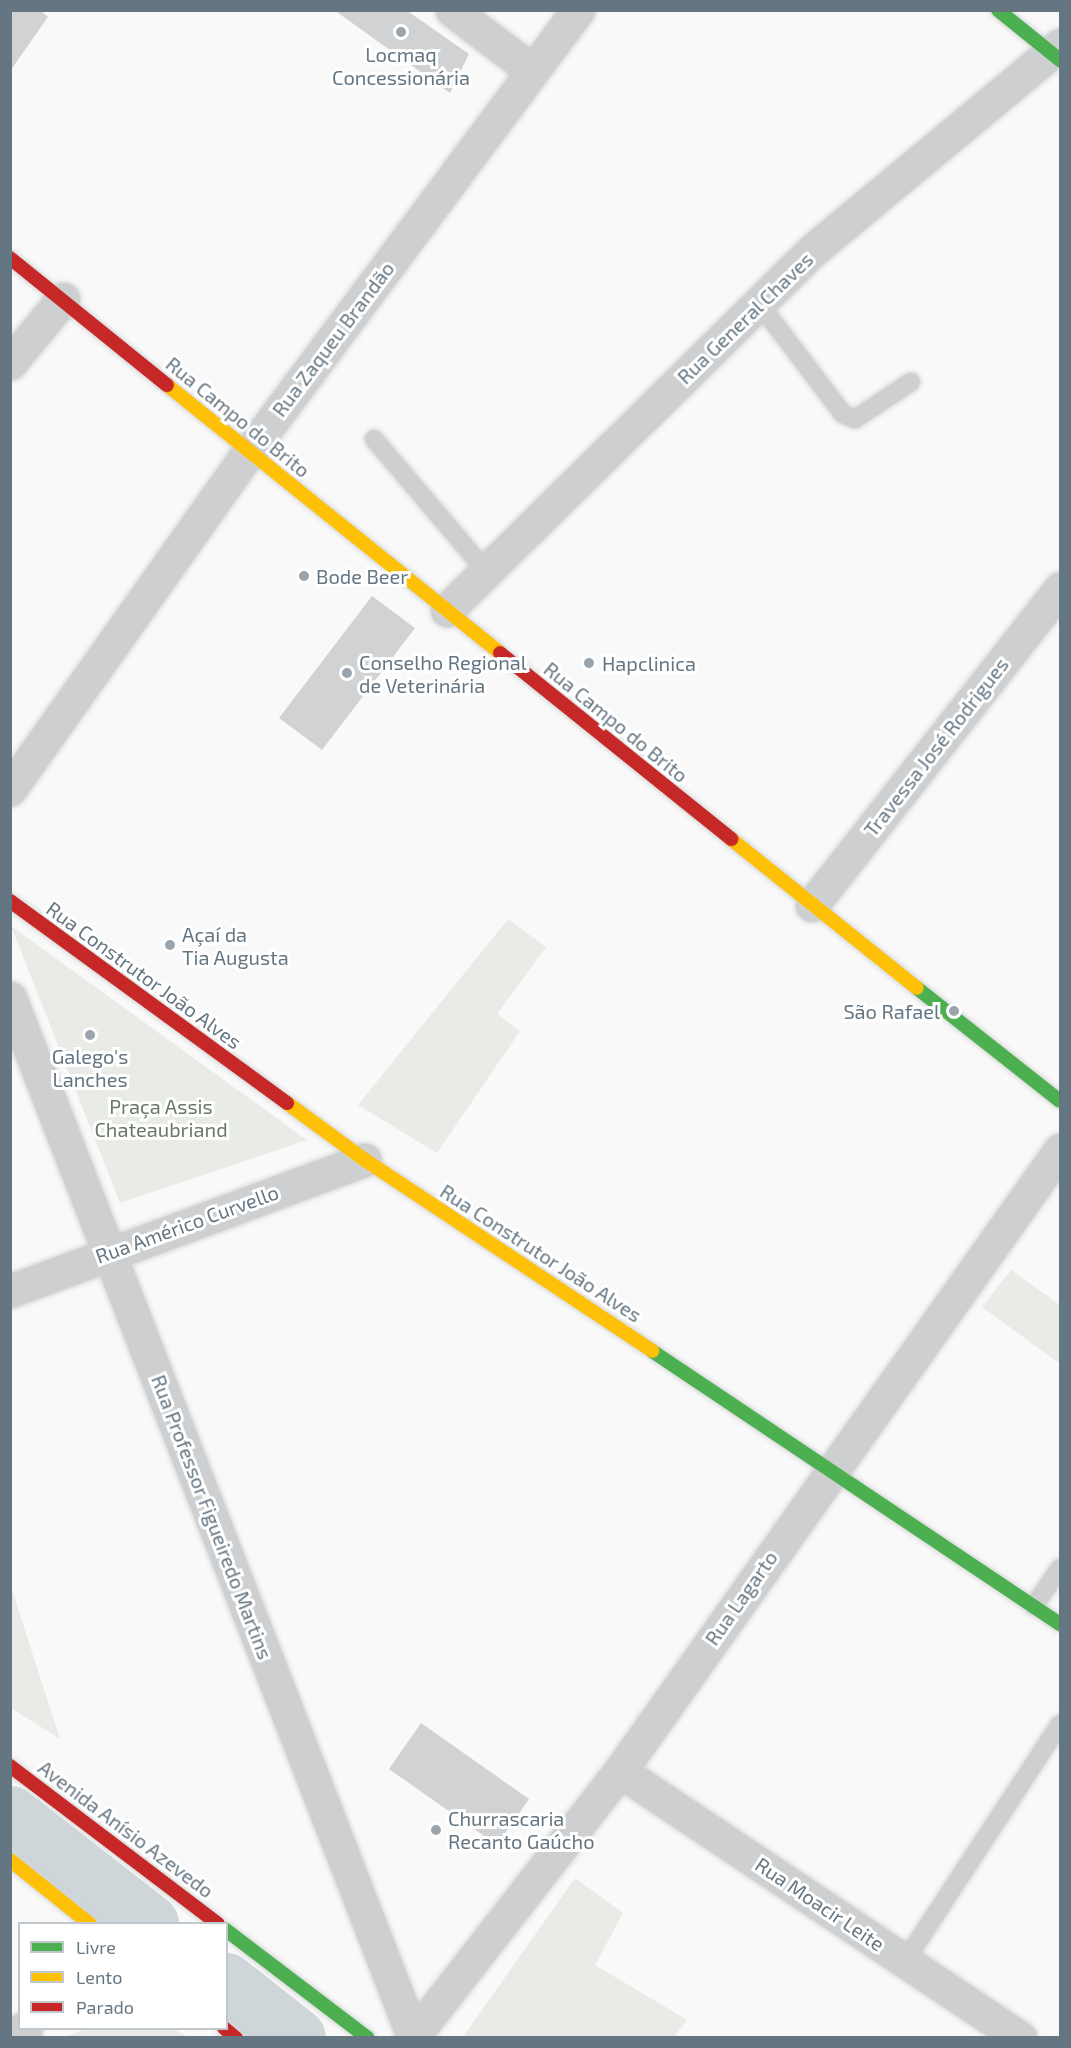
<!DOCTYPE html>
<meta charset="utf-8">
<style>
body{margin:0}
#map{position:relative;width:1071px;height:2048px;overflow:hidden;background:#f9f9f9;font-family:"Exo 2",sans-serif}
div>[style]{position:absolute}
.green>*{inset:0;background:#e8ebe6}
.river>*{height:60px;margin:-30px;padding:0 30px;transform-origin:30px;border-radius:30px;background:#ced6d9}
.building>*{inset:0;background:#d0d2d3}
.roads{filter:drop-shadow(0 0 2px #d5d6d7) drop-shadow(0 0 2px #d5d6d7)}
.lane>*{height:18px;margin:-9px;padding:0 9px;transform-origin:9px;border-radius:9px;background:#cecfd0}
.street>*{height:33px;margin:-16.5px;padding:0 16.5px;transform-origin:16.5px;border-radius:16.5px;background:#cecfd0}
.fast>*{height:14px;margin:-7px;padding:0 7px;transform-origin:7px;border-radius:7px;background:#4caf50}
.slow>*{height:14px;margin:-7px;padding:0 7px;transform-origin:7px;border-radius:7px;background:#ffc107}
.jam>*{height:14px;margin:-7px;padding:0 7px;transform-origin:7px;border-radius:7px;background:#c62828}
.dots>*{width:16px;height:16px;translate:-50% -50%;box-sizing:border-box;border:3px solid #fff;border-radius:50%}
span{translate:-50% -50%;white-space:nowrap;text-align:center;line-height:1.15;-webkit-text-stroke:6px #fff;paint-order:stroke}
.poi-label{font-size:20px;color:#657683}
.left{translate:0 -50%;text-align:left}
.right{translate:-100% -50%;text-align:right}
.street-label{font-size:20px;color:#657683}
.park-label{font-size:20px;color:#687a64}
.frame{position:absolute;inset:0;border:12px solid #657683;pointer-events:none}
.legend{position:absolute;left:18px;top:1922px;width:210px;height:108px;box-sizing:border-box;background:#fff;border:2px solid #c1c8cd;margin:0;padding:8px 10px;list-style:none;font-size:18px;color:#657683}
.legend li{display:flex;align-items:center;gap:12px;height:30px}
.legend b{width:30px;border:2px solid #c1c8cd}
</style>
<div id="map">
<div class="green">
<div style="clip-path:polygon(508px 919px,546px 947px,497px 1014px,520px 1031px,437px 1153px,358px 1105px)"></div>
<div style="clip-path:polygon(11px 926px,307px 1140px,120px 1203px)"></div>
<div style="clip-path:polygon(1011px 1270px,1060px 1305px,1060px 1364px,982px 1307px)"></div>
<div style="clip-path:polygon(10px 1587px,11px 1587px,60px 1739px,11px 1708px)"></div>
<div style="clip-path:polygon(575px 1878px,623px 1913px,595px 1965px,687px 2020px,674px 2037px,463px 2037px)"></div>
<div style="clip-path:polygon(88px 2028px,174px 2029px,188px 2037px,65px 2037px)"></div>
</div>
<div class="river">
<div style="left:10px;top:1816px;width:176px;rotate:37.8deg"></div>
<div style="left:226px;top:1983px;width:89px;rotate:38.2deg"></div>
</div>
<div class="building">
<div style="clip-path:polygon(10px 10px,40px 10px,48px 17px,10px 71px)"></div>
<div style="clip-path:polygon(334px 10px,406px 10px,469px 54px,450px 93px)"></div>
<div style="clip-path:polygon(372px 596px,415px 628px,322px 750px,279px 718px)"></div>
<div style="clip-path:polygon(421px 1723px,529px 1799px,497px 1845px,389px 1769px)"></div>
</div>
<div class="roads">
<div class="lane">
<div style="left:759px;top:303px;width:139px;rotate:52.9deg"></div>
<div style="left:843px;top:414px;width:13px;rotate:23deg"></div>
<div style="left:855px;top:419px;width:67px;rotate:-33.5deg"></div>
<div style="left:374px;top:439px;width:173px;rotate:49.7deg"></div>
<div style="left:1034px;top:1606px;width:46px;rotate:-55.6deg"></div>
<div style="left:905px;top:1961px;width:283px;rotate:-56.8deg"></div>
</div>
<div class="street">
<div style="left:452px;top:10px;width:101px;rotate:37deg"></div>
<div style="left:10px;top:363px;width:83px;rotate:-50.4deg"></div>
<div style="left:447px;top:610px;width:513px;rotate:-44.53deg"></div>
<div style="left:813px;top:250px;width:321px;rotate:-39.7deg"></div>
<div style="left:10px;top:789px;width:413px;rotate:-54.7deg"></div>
<div style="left:249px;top:452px;width:551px;rotate:-53.34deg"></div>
<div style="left:812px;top:905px;width:402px;rotate:-51.9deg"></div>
<div style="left:10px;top:998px;width:1113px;rotate:68.78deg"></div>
<div style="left:10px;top:1291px;width:378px;rotate:-20.3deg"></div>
<div style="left:620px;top:1771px;width:481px;rotate:33.7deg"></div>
<div style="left:10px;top:2035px;width:17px;rotate:-24deg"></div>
<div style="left:412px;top:2038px;width:338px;rotate:-52.1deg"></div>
<div style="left:620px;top:1771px;width:761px;rotate:-54.68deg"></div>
</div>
<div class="fast">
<div style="left:998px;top:10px;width:80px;rotate:38.9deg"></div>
<div style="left:917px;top:988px;width:182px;rotate:38.3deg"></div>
<div style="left:652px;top:1351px;width:491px;rotate:33.8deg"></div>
<div style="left:226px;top:1930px;width:178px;rotate:37.3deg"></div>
</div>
<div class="slow">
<div style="left:167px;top:385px;width:427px;rotate:38.8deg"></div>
<div style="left:731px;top:839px;width:238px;rotate:38.7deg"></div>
<div style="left:287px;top:1103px;width:97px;rotate:36.2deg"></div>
<div style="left:365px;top:1160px;width:345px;rotate:33.6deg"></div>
<div style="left:10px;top:1860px;width:102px;rotate:38.7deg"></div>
</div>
<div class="jam">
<div style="left:10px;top:258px;width:202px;rotate:39deg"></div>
<div style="left:500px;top:653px;width:297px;rotate:38.8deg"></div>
<div style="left:10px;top:901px;width:343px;rotate:36.1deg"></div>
<div style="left:10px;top:1766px;width:261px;rotate:37.2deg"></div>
<div style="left:224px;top:2028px;width:16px;rotate:40deg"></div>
</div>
</div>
<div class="dots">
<div style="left:401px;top:32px;background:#99a4ac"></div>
<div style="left:304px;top:576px;background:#99a4ac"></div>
<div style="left:589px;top:663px;background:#99a4ac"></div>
<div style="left:347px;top:673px;background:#99a4ac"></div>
<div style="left:170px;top:945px;background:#99a4ac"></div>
<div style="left:954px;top:1011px;background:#99a4ac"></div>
<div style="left:90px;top:1035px;background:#99a4ac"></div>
<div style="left:436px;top:1830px;background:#99a4ac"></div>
</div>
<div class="poi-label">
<span style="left:401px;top:66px">Locmaq<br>Concessionária</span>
<span class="left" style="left:316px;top:576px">Bode Beer</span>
<span class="left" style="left:359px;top:674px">Conselho Regional<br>de Veterinária</span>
<span class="left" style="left:602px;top:663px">Hapclinica</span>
<span class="left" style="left:182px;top:946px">Açaí da<br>Tia Augusta</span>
<span class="right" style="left:940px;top:1011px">São Rafael</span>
<span style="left:90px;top:1068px">Galego's<br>Lanches</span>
<span class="left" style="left:448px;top:1830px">Churrascaria<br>Recanto Gaúcho</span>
</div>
<div class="street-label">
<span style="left:745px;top:318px;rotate:-44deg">Rua General Chaves</span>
<span style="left:333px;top:339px;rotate:-53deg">Rua Zaqueu Brandão</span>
<span style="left:238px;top:417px;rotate:39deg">Rua Campo do Brito</span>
<span style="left:616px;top:722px;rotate:39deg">Rua Campo do Brito</span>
<span style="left:936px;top:747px;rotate:-52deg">Travessa José Rodrigues</span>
<span style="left:144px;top:975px;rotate:36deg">Rua Construtor João Alves</span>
<span style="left:187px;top:1224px;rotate:-20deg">Rua Américo Curvello</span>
<span style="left:541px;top:1253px;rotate:33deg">Rua Construtor João Alves</span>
<span style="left:212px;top:1517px;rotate:69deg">Rua Professor Figueiredo Martins</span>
<span style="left:741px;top:1598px;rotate:-55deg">Rua Lagarto</span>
<span style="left:126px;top:1829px;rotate:37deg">Avenida Anísio Azevedo</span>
<span style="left:820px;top:1904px;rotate:34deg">Rua Moacir Leite</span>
</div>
<div class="park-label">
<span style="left:161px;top:1118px">Praça Assis<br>Chateaubriand</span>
</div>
<div class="frame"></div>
<ul class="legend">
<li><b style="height:8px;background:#4caf50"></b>Livre</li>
<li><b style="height:8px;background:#ffc107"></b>Lento</li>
<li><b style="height:8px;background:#c62828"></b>Parado</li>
</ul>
</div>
